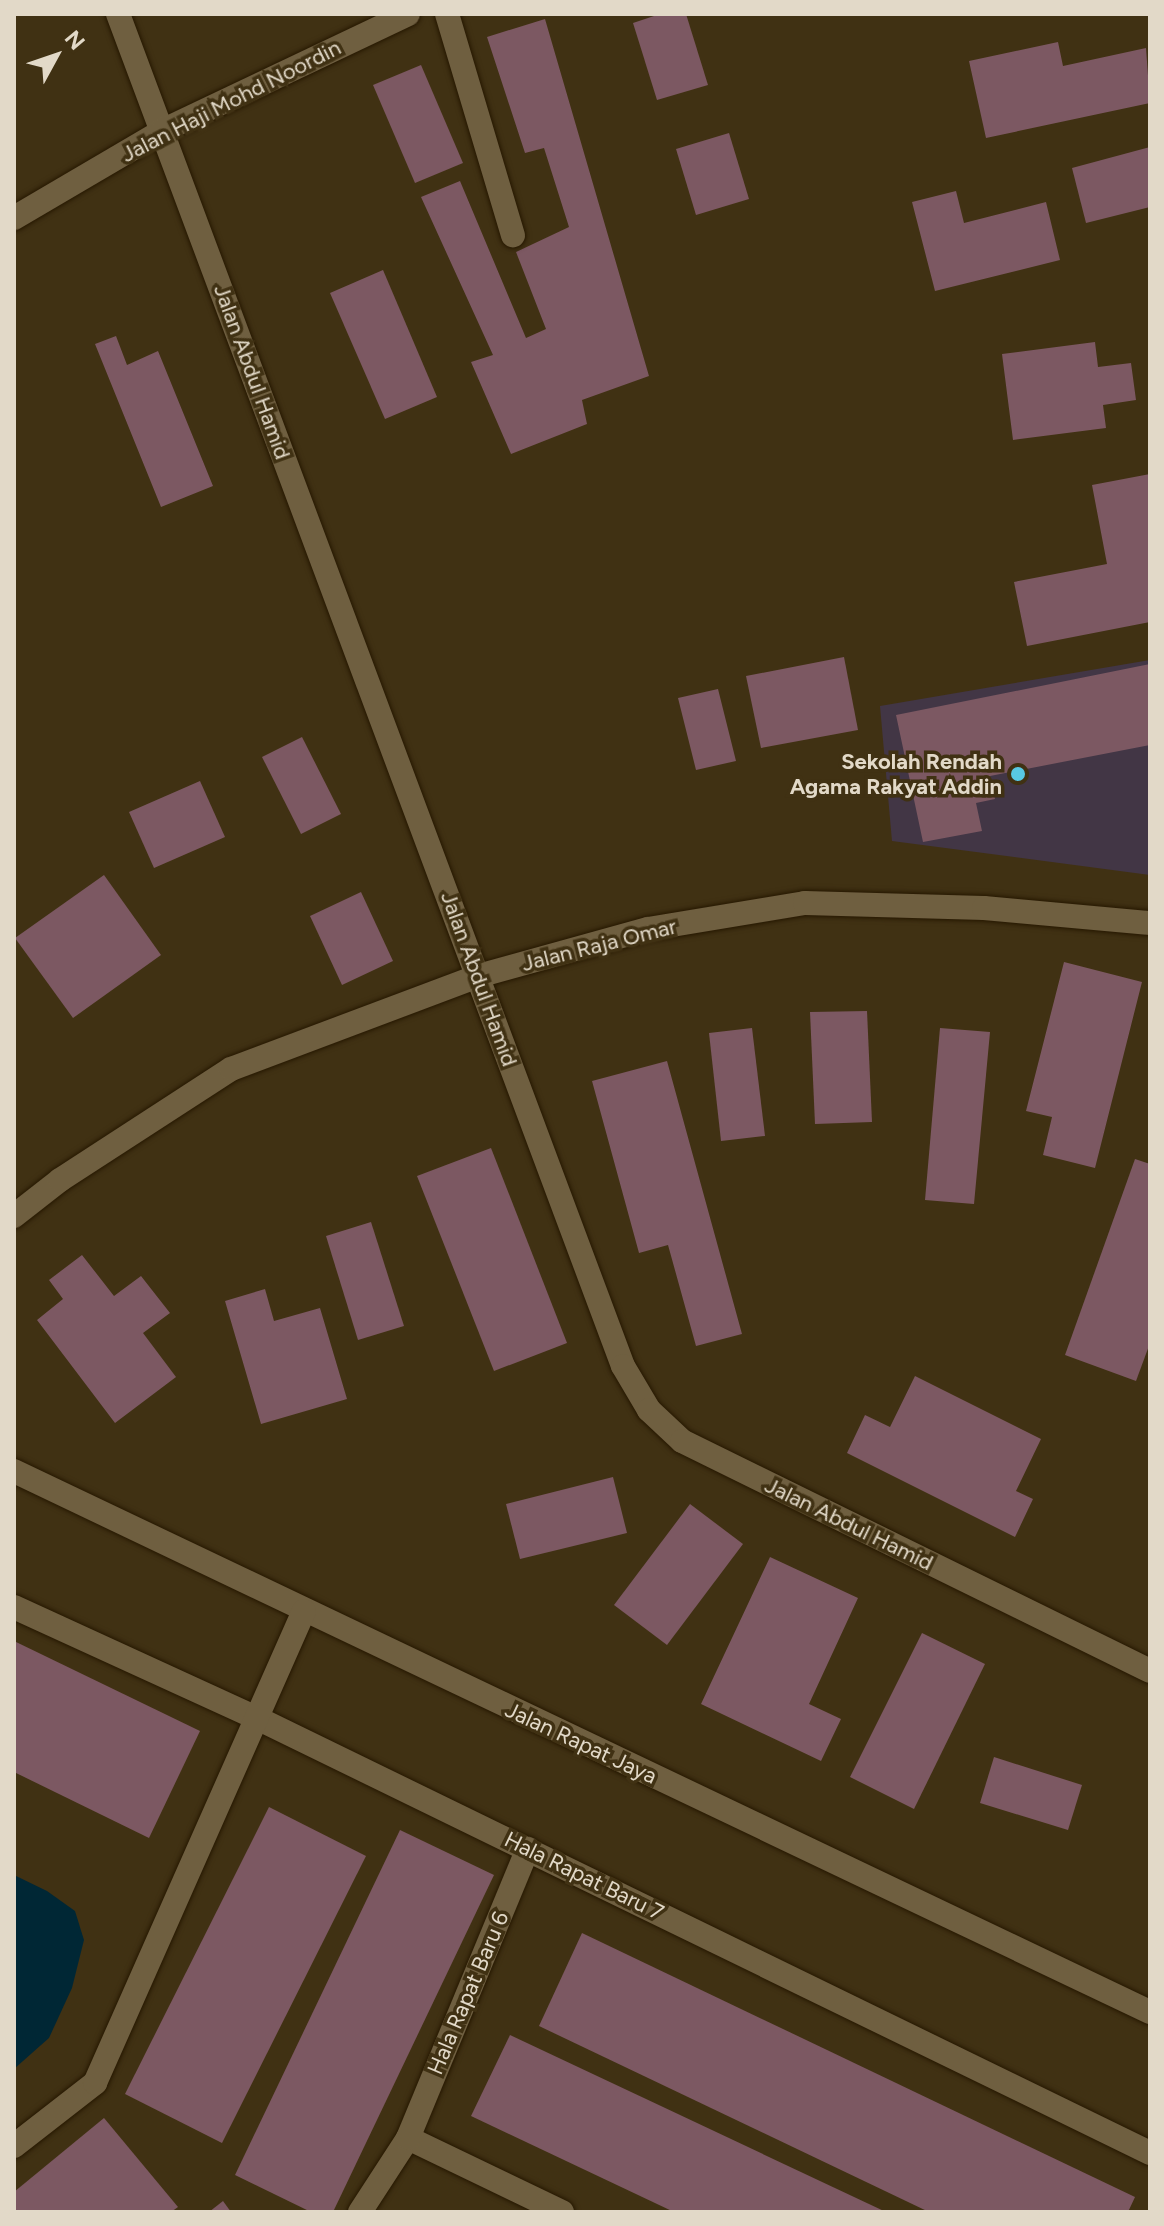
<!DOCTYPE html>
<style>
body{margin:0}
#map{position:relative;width:1164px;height:2226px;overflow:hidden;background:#403113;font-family:Figtree,sans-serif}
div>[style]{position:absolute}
.education>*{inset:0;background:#423645}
.water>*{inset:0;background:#002735}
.building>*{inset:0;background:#7c5862}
.roads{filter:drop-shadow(0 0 2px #261800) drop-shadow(0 0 2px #261800)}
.minor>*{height:24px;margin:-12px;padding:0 12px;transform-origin:12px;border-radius:12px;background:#6f5f40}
.dots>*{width:22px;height:22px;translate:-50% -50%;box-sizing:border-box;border:4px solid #403113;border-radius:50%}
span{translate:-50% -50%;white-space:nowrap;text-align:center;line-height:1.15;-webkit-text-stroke:7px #403113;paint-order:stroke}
.street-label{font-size:22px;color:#e2d9c8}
.poi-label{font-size:22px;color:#e2d9c8;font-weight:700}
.right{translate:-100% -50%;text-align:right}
.frame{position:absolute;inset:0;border:16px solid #e2d9c8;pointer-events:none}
.north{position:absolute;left:16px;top:16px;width:80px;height:80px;-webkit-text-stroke:6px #403113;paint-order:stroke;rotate:50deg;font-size:22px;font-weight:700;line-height:32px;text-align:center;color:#e2d9c8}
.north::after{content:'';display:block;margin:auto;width:28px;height:36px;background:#e2d9c8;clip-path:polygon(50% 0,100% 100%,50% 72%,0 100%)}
</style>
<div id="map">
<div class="education">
<div style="clip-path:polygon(1150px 660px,1150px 875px,892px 841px,880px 706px)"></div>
</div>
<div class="water">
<div style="clip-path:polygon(14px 1875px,47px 1891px,75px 1911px,84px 1940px,72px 1988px,49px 2038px,14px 2069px)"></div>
</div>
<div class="building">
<div style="clip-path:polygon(660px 14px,686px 14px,708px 85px,657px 100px,633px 23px)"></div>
<div style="clip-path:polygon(545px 19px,649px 376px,582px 400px,587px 424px,511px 454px,471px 362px,493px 355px,421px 197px,460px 181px,526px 338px,546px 329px,516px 252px,569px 227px,544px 148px,525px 153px,487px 37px)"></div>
<div style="clip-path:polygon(1058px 42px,1063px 66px,1146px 48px,1150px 103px,986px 138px,969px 61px)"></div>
<div style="clip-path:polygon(421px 65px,463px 163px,415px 183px,373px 85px)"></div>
<div style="clip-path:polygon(729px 133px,749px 199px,696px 215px,676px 149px)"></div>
<div style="clip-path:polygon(1150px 147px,1150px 207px,1086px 223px,1072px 168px)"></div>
<div style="clip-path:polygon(956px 191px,964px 223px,1046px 202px,1060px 260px,935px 291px,912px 202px)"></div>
<div style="clip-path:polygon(383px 270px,437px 397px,385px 419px,330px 293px)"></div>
<div style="clip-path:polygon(116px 336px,127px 365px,158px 351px,213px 486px,161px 507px,95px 344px)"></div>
<div style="clip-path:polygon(1095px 342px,1098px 367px,1131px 363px,1136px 400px,1103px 405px,1106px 428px,1013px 440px,1002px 354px)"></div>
<div style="clip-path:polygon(1150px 474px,1150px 622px,1027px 646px,1014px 582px,1107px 564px,1092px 485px)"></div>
<div style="clip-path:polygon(844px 657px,858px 730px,761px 748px,746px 676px)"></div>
<div style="clip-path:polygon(1150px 664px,1150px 745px,990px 776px,995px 799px,976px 803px,982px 831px,923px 842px,896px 715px)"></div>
<div style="clip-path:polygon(718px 689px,736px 761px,696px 770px,678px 698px)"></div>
<div style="clip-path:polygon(302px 737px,341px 814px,301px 834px,262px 757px)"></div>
<div style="clip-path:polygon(200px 781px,225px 837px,154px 868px,129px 812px)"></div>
<div style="clip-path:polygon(104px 875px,161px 955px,73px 1018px,15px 938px)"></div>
<div style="clip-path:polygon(361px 892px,393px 961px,342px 985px,310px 916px)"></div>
<div style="clip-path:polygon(1064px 962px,1142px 982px,1095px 1168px,1043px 1155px,1052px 1117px,1026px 1111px)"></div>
<div style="clip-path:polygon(867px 1011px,872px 1122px,815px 1124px,810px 1012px)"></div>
<div style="clip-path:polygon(752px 1028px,765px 1136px,721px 1141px,709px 1033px)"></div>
<div style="clip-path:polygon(940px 1028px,990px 1032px,974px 1204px,925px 1200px)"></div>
<div style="clip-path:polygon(667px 1061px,742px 1334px,696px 1346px,668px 1245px,639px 1253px,592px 1081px)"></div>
<div style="clip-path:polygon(491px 1148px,567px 1343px,494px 1371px,417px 1176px)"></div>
<div style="clip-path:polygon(1135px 1159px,1150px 1164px,1150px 1343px,1136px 1381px,1065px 1355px)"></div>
<div style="clip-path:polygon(371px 1222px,404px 1326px,358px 1340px,326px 1236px)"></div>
<div style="clip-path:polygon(82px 1255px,114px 1296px,141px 1276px,170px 1313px,143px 1333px,176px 1377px,115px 1423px,37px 1320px,63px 1299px,49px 1280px)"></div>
<div style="clip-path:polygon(265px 1289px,274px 1321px,320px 1308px,347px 1399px,261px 1424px,225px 1301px)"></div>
<div style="clip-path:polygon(915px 1376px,1041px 1439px,1016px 1491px,1033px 1499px,1015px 1537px,847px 1453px,865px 1415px,890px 1427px)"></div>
<div style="clip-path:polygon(613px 1477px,627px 1533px,520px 1559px,506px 1504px)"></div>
<div style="clip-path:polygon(690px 1504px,743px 1544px,667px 1645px,614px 1605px)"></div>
<div style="clip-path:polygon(770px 1557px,858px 1598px,809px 1704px,841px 1719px,821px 1761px,701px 1704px)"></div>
<div style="clip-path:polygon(922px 1633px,985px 1664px,914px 1809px,850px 1777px)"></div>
<div style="clip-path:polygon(14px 1641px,200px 1731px,149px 1838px,14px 1772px)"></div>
<div style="clip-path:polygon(994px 1757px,1082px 1785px,1068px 1830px,980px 1803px)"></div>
<div style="clip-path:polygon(269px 1807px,366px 1856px,222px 2143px,125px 2094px)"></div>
<div style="clip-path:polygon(400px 1830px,494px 1875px,333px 2212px,311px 2212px,235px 2175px)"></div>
<div style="clip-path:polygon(582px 1933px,1135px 2197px,1128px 2212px,929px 2212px,539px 2026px)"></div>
<div style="clip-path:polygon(510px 2035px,886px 2212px,674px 2212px,471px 2116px)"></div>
<div style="clip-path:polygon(104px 2118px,178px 2207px,171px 2212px,14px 2212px,14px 2192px)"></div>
<div style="clip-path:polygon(223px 2201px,231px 2212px,209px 2212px)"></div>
</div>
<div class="roads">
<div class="minor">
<div style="left:118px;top:14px;width:1443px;rotate:69.52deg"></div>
<div style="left:623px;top:1366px;width:51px;rotate:59.4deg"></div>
<div style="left:649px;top:1410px;width:45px;rotate:43.2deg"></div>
<div style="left:682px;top:1441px;width:521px;rotate:26.17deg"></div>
<div style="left:447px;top:14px;width:231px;rotate:73.4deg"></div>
<div style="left:14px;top:218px;width:172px;rotate:-30.4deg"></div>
<div style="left:162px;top:131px;width:272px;rotate:-25.4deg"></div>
<div style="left:14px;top:1216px;width:58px;rotate:-38deg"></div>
<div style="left:60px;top:1180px;width:204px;rotate:-33deg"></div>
<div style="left:231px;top:1069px;width:264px;rotate:-20.6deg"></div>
<div style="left:478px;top:976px;width:176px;rotate:-15.5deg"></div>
<div style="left:648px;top:929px;width:159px;rotate:-9.4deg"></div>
<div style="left:805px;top:903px;width:179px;rotate:1.6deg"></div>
<div style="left:984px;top:908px;width:167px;rotate:5.2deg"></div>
<div style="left:14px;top:1471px;width:1258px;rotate:25.47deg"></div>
<div style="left:14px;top:1607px;width:269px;rotate:24.6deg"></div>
<div style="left:259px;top:1719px;width:991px;rotate:25.97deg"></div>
<div style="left:408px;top:2138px;width:171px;rotate:25.7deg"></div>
<div style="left:14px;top:2146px;width:103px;rotate:-37.9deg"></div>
<div style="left:95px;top:2083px;width:516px;rotate:-66.12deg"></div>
<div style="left:360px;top:2212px;width:88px;rotate:-57deg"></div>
<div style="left:408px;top:2138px;width:313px;rotate:-67.5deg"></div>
</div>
</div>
<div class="dots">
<div style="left:1018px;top:774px;background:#58c9e3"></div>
</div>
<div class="street-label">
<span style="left:231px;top:101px;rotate:-27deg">Jalan Haji Mohd Noordin</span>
<span style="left:252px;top:372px;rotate:70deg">Jalan Abdul Hamid</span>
<span style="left:599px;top:945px;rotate:-14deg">Jalan Raja Omar</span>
<span style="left:479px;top:979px;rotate:70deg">Jalan Abdul Hamid</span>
<span style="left:849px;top:1524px;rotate:26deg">Jalan Abdul Hamid</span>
<span style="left:581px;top:1743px;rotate:25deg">Jalan Rapat Jaya</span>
<span style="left:584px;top:1876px;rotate:26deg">Hala Rapat Baru 7</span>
<span style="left:468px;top:1993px;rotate:-67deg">Hala Rapat Baru 6</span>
</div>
<div class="poi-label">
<span class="right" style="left:1002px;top:774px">Sekolah Rendah<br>Agama Rakyat Addin</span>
</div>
<div class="frame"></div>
<div class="north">N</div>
</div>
